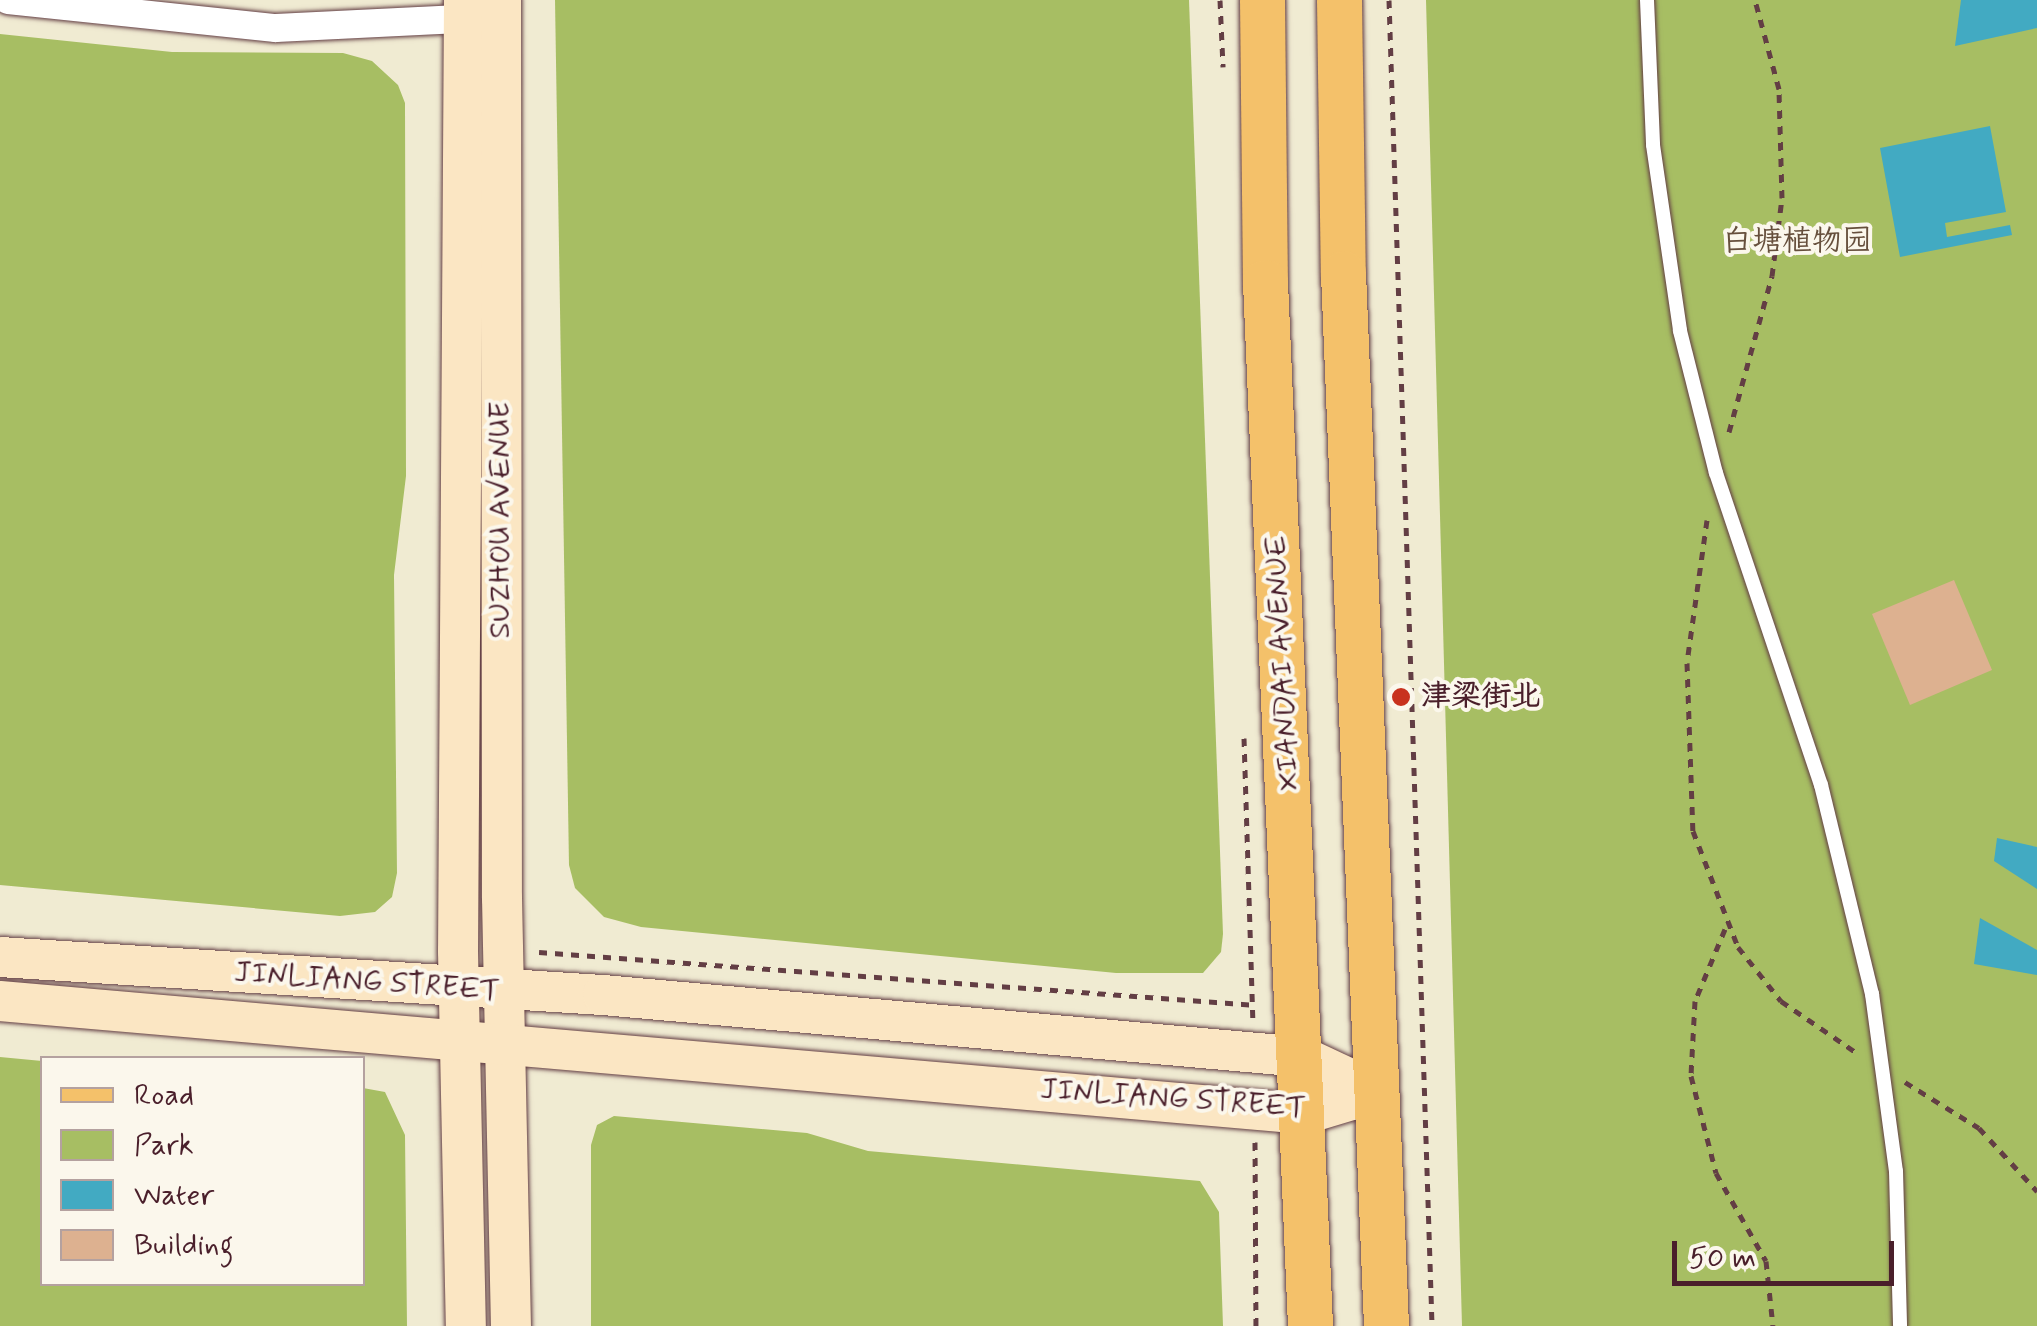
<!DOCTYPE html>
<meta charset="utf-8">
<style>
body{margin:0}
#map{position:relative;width:2037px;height:1326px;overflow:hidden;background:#f0ebd2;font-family:Mynerve,"LXGW WenKai TC",sans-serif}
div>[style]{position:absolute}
.green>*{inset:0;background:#a7be63}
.water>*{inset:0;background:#42aac2}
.building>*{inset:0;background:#ddb190}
.path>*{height:5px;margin-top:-2.5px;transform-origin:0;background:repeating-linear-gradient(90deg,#633e44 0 8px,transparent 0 16px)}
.roads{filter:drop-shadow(0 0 2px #633e44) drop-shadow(0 0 2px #633e44)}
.lane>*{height:14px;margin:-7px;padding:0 7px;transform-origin:7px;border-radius:7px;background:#fff}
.street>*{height:28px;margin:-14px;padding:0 14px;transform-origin:14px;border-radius:14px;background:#fff}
.secondary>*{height:40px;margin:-20px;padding:0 20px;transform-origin:20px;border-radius:20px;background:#fbe6c3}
.primary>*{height:45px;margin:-22.5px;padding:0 22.5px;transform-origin:22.5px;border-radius:22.5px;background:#f4c16a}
.dots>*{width:28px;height:28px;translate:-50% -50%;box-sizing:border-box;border:5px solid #fbf7ec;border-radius:50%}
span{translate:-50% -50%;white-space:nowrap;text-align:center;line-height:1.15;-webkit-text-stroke:8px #fbf7ec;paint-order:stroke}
.park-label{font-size:30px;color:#664f3c}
.street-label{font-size:30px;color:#4a1f2b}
.poi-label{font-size:30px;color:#4a1f2b;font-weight:700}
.left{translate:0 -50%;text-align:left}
.legend{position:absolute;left:40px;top:1056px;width:325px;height:230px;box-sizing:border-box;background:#fbf7ec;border:2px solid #b4a19f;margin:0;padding:12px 18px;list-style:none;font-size:30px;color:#4a1f2b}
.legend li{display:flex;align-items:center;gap:20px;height:50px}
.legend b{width:50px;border:2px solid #b4a19f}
.scale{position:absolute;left:1672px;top:1241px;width:222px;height:45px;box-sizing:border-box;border:5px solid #4a1f2b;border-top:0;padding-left:12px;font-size:30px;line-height:35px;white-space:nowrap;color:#4a1f2b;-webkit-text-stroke:8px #fbf7ec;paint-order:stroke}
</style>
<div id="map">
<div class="green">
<div style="clip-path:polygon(555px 0,1189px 0,1223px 934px,1221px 952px,1203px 973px,1116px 973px,641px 927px,604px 917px,575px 888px,569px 865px)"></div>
<div style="clip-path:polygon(1426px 0,2037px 0,2037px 1326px,1462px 1326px)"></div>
<div style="clip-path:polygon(0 34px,172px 52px,343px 53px,372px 61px,398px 85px,405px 103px,406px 476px,394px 575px,397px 873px,392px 897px,375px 912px,340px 916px,0 885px)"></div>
<div style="clip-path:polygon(0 1057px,42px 1061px,42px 1284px,362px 1284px,363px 1088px,385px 1092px,405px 1135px,407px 1326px,0 1326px)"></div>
<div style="clip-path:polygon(614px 1116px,807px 1133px,868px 1151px,1200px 1181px,1219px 1212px,1223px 1326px,591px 1326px,591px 1145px,597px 1125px)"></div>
</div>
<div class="water">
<div style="clip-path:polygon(1961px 0,2037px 0,2037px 28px,1955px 46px)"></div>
<div style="clip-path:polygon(1990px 126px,2006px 212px,1945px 223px,1947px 237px,2010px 225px,2012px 235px,1900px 257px,1880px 148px)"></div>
<div style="clip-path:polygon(1997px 838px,2037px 847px,2037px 889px,1994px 861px)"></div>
<div style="clip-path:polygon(1980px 918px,2037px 950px,2037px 975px,1974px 964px)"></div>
</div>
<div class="building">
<div style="clip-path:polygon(1954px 580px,1992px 670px,1910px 705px,1872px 614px)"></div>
</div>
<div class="path">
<div style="left:1220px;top:0;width:67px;rotate:87.4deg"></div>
<div style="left:1389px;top:0;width:1327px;rotate:88.14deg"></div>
<div style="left:1729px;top:432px;width:162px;rotate:-74.6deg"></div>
<div style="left:1772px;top:276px;width:79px;rotate:-82.7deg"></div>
<div style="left:1782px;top:198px;width:109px;rotate:-91.6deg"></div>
<div style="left:1779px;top:89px;width:92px;rotate:-105.1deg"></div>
<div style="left:1707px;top:520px;width:144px;rotate:98deg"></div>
<div style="left:1687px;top:663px;width:168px;rotate:88deg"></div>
<div style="left:1693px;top:831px;width:124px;rotate:68.8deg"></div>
<div style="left:1738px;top:947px;width:69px;rotate:51.5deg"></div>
<div style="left:1781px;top:1001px;width:92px;rotate:34.4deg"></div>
<div style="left:1244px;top:738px;width:283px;rotate:88.2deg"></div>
<div style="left:1725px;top:929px;width:78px;rotate:112.6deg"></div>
<div style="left:1695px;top:1001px;width:75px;rotate:93.1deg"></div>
<div style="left:1691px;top:1076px;width:100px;rotate:75.5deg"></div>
<div style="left:1716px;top:1173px;width:101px;rotate:60.4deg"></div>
<div style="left:1766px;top:1261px;width:65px;rotate:83.9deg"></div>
<div style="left:539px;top:952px;width:719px;rotate:4.23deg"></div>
<div style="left:1905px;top:1082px;width:87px;rotate:31.9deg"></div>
<div style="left:1979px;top:1128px;width:86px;rotate:47.4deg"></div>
<div style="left:1255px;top:1142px;width:184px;rotate:89.7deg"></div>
</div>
<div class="roads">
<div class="lane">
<div style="left:1647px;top:0;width:145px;rotate:87.6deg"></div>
<div style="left:1653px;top:145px;width:188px;rotate:81.7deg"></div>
<div style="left:1680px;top:331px;width:146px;rotate:75.8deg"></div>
<div style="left:1716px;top:473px;width:329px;rotate:71.4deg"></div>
<div style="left:1821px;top:785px;width:215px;rotate:76.3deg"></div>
<div style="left:1872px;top:994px;width:179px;rotate:82.3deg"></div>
<div style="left:1896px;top:1171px;width:155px;rotate:88.5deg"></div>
</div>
<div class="street">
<div style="left:8px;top:0;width:269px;rotate:6deg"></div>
<div style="left:276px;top:28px;width:204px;rotate:-2.8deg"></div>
</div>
<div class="secondary">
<div style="left:464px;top:0;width:951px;rotate:90.36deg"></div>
<div style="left:458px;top:951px;width:375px;rotate:88.8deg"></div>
<div style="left:501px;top:0;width:898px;rotate:89.94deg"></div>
<div style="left:502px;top:898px;width:428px;rotate:88.8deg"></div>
<div style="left:0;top:957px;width:604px;rotate:3.61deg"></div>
<div style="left:603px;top:995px;width:703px;rotate:5.06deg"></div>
<div style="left:1303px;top:1057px;width:83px;rotate:25deg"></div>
<div style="left:0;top:1001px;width:1310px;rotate:4.95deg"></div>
<div style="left:1305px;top:1114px;width:76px;rotate:-16.8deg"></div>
</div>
<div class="primary">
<div style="left:1262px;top:0;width:282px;rotate:89.4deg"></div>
<div style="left:1265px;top:282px;width:1045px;rotate:87.53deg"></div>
<div style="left:1339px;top:0;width:273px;rotate:89.2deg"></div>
<div style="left:1343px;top:273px;width:1054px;rotate:87.66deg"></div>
</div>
</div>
<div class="dots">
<div style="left:1401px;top:697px;background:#c8321e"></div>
</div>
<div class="park-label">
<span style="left:1797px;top:242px">白塘植物园</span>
</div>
<div class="street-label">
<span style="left:501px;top:520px;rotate:-90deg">SUZHOU AVENUE</span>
<span style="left:1283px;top:663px;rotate:-93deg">XIANDAI AVENUE</span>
<span style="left:367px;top:982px;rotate:4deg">JINLIANG STREET</span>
<span style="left:1173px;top:1099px;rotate:4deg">JINLIANG STREET</span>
</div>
<div class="poi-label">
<span class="left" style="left:1421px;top:697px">津梁街北</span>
</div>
<ul class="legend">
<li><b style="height:12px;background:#f4c16a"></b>Road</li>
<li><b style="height:28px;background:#a7be63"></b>Park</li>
<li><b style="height:28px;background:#42aac2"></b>Water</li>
<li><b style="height:28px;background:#ddb190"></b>Building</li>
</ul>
<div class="scale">50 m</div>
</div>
